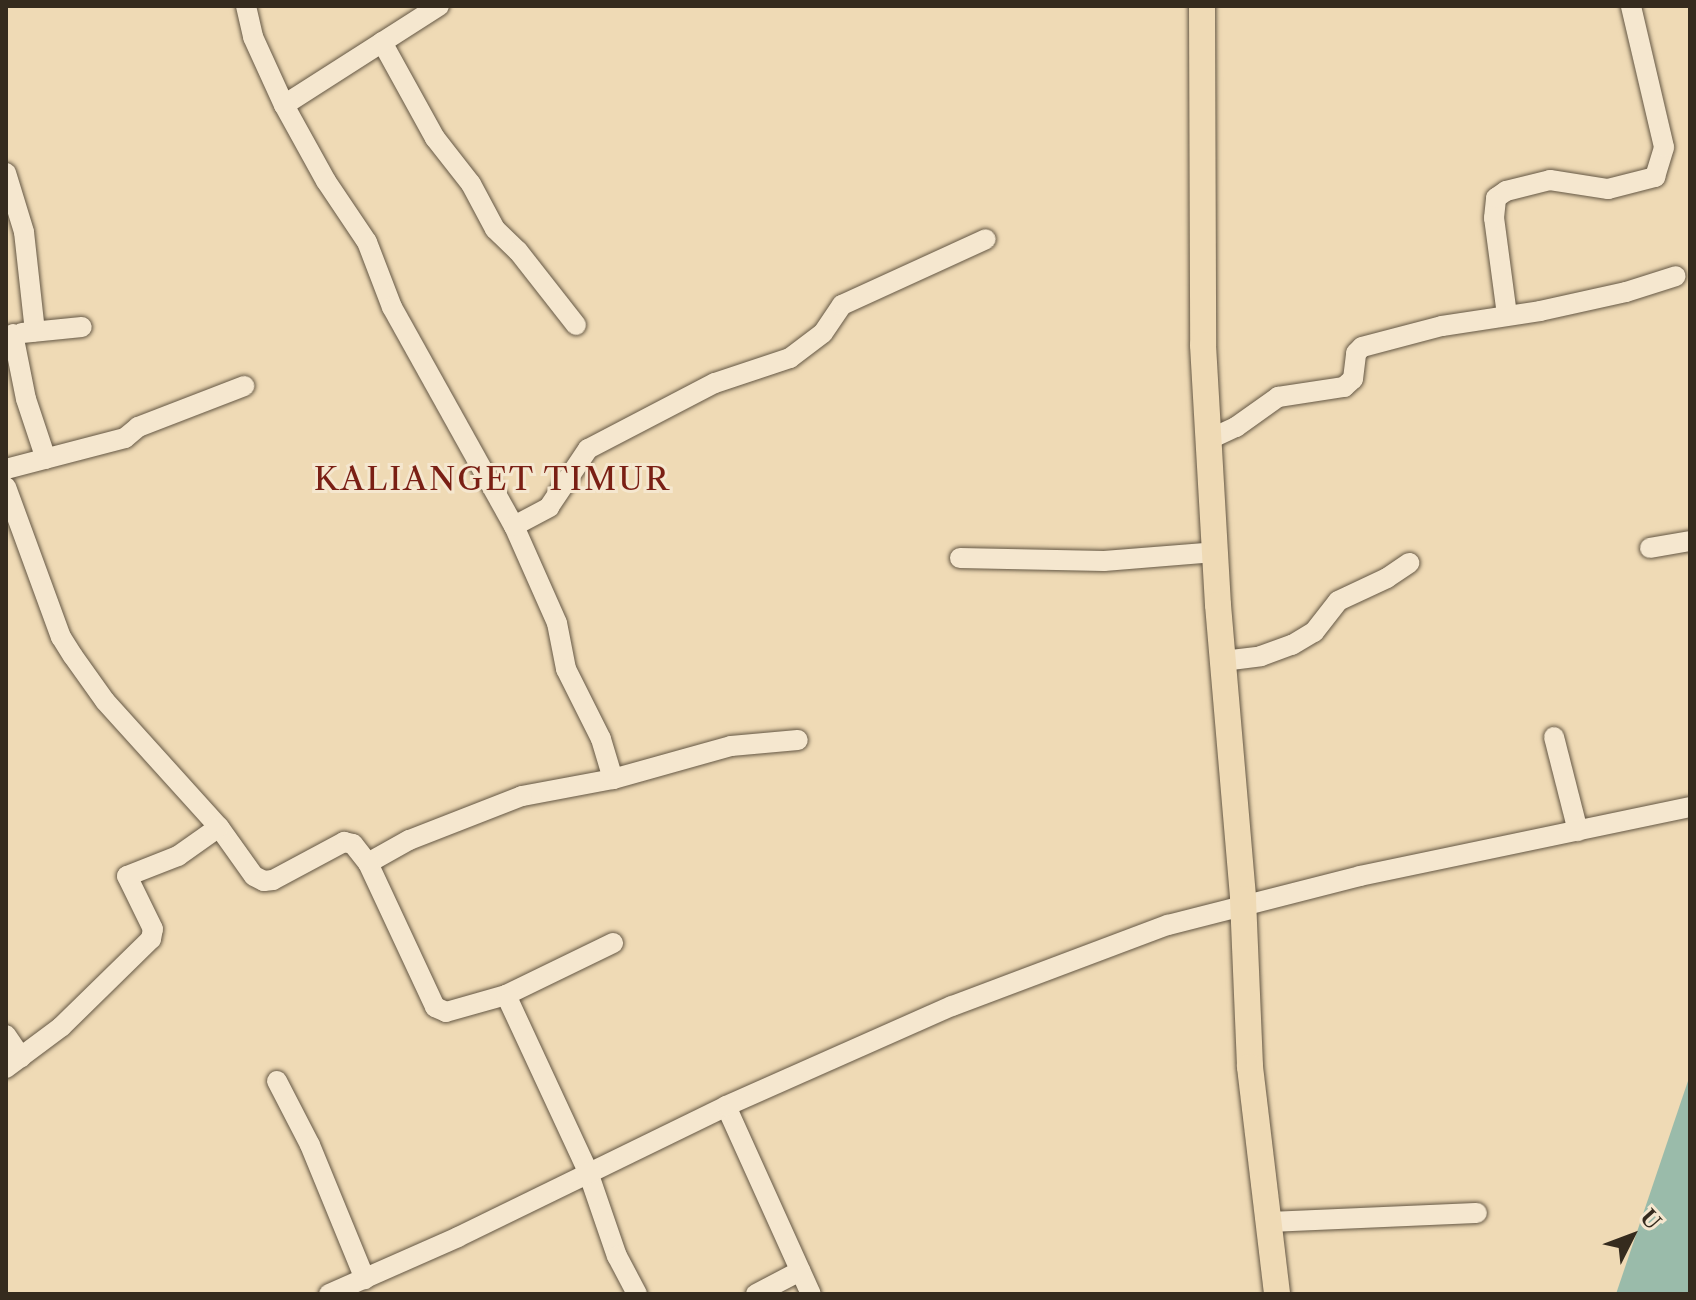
<!DOCTYPE html>
<style>
body{margin:0}
#map{position:relative;width:1696px;height:1300px;overflow:hidden;background:#efdab5;font-family:"Libre Caslon Text",serif}
div>[style]{position:absolute}
.water>*{inset:0;background:#9abbaa}
.roads{filter:drop-shadow(0 0 2px #645744) drop-shadow(0 0 2px #645744)}
.minor>*{height:20px;margin:-10px;padding:0 10px;transform-origin:10px;border-radius:10px;background:#f5e7cf}
.major>*{height:26px;margin:-13px;padding:0 13px;transform-origin:13px;border-radius:13px;background:#efdab5}
span{translate:-50% -50%;white-space:nowrap;text-align:center;line-height:1.15;-webkit-text-stroke:6px #f5e7cf;paint-order:stroke}
.quarter-label{font-size:32px;color:#7a1f14;letter-spacing:2px}
.frame{position:absolute;inset:0;border:8px solid #352b1e;pointer-events:none}
.north{position:absolute;left:1592px;top:1196px;width:80px;height:80px;-webkit-text-stroke:6px #f5e7cf;paint-order:stroke;rotate:48deg;font-size:22px;font-weight:700;line-height:32px;text-align:center;color:#352b1e}
.north::after{content:'';display:block;margin:auto;width:28px;height:36px;background:#352b1e;clip-path:polygon(50% 0,100% 100%,50% 72%,0 100%)}
</style>
<div id="map">
<div class="water">
<div style="clip-path:polygon(1690px 1075px,1690px 1294px,1616px 1294px)"></div>
</div>
<div class="roads">
<div class="minor">
<div style="left:246px;top:6px;width:32px;rotate:77deg"></div>
<div style="left:253px;top:37px;width:75px;rotate:65.5deg"></div>
<div style="left:284px;top:105px;width:87px;rotate:61.1deg"></div>
<div style="left:326px;top:181px;width:73px;rotate:56.1deg"></div>
<div style="left:367px;top:242px;width:70px;rotate:69deg"></div>
<div style="left:392px;top:307px;width:251px;rotate:60.9deg"></div>
<div style="left:514px;top:526px;width:106px;rotate:66.1deg"></div>
<div style="left:557px;top:623px;width:47px;rotate:78.9deg"></div>
<div style="left:566px;top:669px;width:78px;rotate:63.4deg"></div>
<div style="left:601px;top:739px;width:42px;rotate:73.3deg"></div>
<div style="left:613px;top:779px;width:93px;rotate:169.4deg"></div>
<div style="left:522px;top:796px;width:121px;rotate:158.7deg"></div>
<div style="left:409px;top:840px;width:47px;rotate:150.7deg"></div>
<div style="left:368px;top:863px;width:159px;rotate:65deg"></div>
<div style="left:435px;top:1007px;width:12px;rotate:24deg"></div>
<div style="left:446px;top:1012px;width:62px;rotate:-15.8deg"></div>
<div style="left:506px;top:995px;width:119px;rotate:-25.9deg"></div>
<div style="left:382px;top:42px;width:110px;rotate:61.1deg"></div>
<div style="left:435px;top:138px;width:58px;rotate:52deg"></div>
<div style="left:471px;top:184px;width:51px;rotate:61.9deg"></div>
<div style="left:495px;top:229px;width:32px;rotate:44deg"></div>
<div style="left:518px;top:251px;width:94px;rotate:51.9deg"></div>
<div style="left:284px;top:105px;width:184px;rotate:-32.6deg"></div>
<div style="left:6px;top:173px;width:62px;rotate:73deg"></div>
<div style="left:24px;top:232px;width:100px;rotate:83.7deg"></div>
<div style="left:1507px;top:315px;width:98px;rotate:-97.6deg"></div>
<div style="left:1494px;top:218px;width:20px;rotate:-84deg"></div>
<div style="left:1496px;top:198px;width:12px;rotate:-35deg"></div>
<div style="left:1506px;top:191px;width:45px;rotate:-14deg"></div>
<div style="left:1550px;top:180px;width:59px;rotate:8.8deg"></div>
<div style="left:1608px;top:189px;width:49px;rotate:-14.3deg"></div>
<div style="left:1655px;top:177px;width:31px;rotate:-73deg"></div>
<div style="left:1664px;top:147px;width:145px;rotate:-103.2deg"></div>
<div style="left:22px;top:333px;width:60px;rotate:-5.7deg"></div>
<div style="left:13px;top:334px;width:66px;rotate:78.7deg"></div>
<div style="left:26px;top:399px;width:63px;rotate:71.6deg"></div>
<div style="left:1210px;top:439px;width:29px;rotate:-25deg"></div>
<div style="left:1236px;top:427px;width:52px;rotate:-35.5deg"></div>
<div style="left:1278px;top:397px;width:67px;rotate:-8.6deg"></div>
<div style="left:1344px;top:387px;width:12px;rotate:-42deg"></div>
<div style="left:1353px;top:379px;width:26px;rotate:-83deg"></div>
<div style="left:1356px;top:353px;width:8px;rotate:-45deg"></div>
<div style="left:1362px;top:347px;width:83px;rotate:-14.7deg"></div>
<div style="left:1442px;top:326px;width:99px;rotate:-8.7deg"></div>
<div style="left:1540px;top:311px;width:88px;rotate:-12.5deg"></div>
<div style="left:1626px;top:292px;width:52px;rotate:-17.7deg"></div>
<div style="left:6px;top:469px;width:123px;rotate:-14.6deg"></div>
<div style="left:125px;top:438px;width:17px;rotate:-40deg"></div>
<div style="left:138px;top:427px;width:114px;rotate:-21.1deg"></div>
<div style="left:6px;top:487px;width:160px;rotate:69.9deg"></div>
<div style="left:61px;top:637px;width:22px;rotate:58deg"></div>
<div style="left:73px;top:656px;width:55px;rotate:54.6deg"></div>
<div style="left:105px;top:701px;width:170px;rotate:47.9deg"></div>
<div style="left:219px;top:827px;width:60px;rotate:54.5deg"></div>
<div style="left:254px;top:876px;width:11px;rotate:27deg"></div>
<div style="left:264px;top:881px;width:9px;rotate:-6deg"></div>
<div style="left:273px;top:880px;width:81px;rotate:-28.2deg"></div>
<div style="left:344px;top:842px;width:9px;rotate:13deg"></div>
<div style="left:353px;top:844px;width:24px;rotate:52deg"></div>
<div style="left:514px;top:526px;width:40px;rotate:-28deg"></div>
<div style="left:549px;top:507px;width:70px;rotate:-56.1deg"></div>
<div style="left:588px;top:449px;width:143px;rotate:-27.5deg"></div>
<div style="left:715px;top:383px;width:79px;rotate:-18.4deg"></div>
<div style="left:790px;top:358px;width:41px;rotate:-37.1deg"></div>
<div style="left:823px;top:333px;width:34px;rotate:-56deg"></div>
<div style="left:842px;top:305px;width:158px;rotate:-24.6deg"></div>
<div style="left:1650px;top:548px;width:41px;rotate:-9.9deg"></div>
<div style="left:960px;top:558px;width:144px;rotate:1.2deg"></div>
<div style="left:1104px;top:561px;width:111px;rotate:-4.6deg"></div>
<div style="left:1223px;top:661px;width:38px;rotate:-7deg"></div>
<div style="left:1261px;top:656px;width:33px;rotate:-20deg"></div>
<div style="left:1292px;top:645px;width:26px;rotate:-31deg"></div>
<div style="left:1314px;top:632px;width:39px;rotate:-52deg"></div>
<div style="left:1338px;top:601px;width:54px;rotate:-25.1deg"></div>
<div style="left:1387px;top:578px;width:27px;rotate:-34deg"></div>
<div style="left:1554px;top:737px;width:97px;rotate:75.7deg"></div>
<div style="left:613px;top:779px;width:123px;rotate:-15.6deg"></div>
<div style="left:731px;top:746px;width:67px;rotate:-5.1deg"></div>
<div style="left:506px;top:995px;width:195px;rotate:65.1deg"></div>
<div style="left:588px;top:1172px;width:89px;rotate:71deg"></div>
<div style="left:617px;top:1256px;width:43px;rotate:62.2deg"></div>
<div style="left:6px;top:1035px;width:27px;rotate:56deg"></div>
<div style="left:6px;top:1068px;width:69px;rotate:-36.7deg"></div>
<div style="left:61px;top:1027px;width:126px;rotate:-44.4deg"></div>
<div style="left:151px;top:939px;width:10px;rotate:-79deg"></div>
<div style="left:153px;top:929px;width:59px;rotate:-116.1deg"></div>
<div style="left:127px;top:876px;width:55px;rotate:-21.4deg"></div>
<div style="left:178px;top:856px;width:50px;rotate:-35.3deg"></div>
<div style="left:277px;top:1081px;width:72px;rotate:62.7deg"></div>
<div style="left:310px;top:1145px;width:145px;rotate:67.7deg"></div>
<div style="left:726px;top:1106px;width:206px;rotate:65.7deg"></div>
<div style="left:1268px;top:1222px;width:209px;rotate:-2.5deg"></div>
<div style="left:329px;top:1294px;width:141px;rotate:-23.8deg"></div>
<div style="left:458px;top:1237px;width:298px;rotate:-26deg"></div>
<div style="left:726px;top:1106px;width:247px;rotate:-23.9deg"></div>
<div style="left:952px;top:1006px;width:231px;rotate:-20.6deg"></div>
<div style="left:1168px;top:925px;width:198px;rotate:-14.3deg"></div>
<div style="left:1360px;top:876px;width:337px;rotate:-11.8deg"></div>
<div style="left:756px;top:1294px;width:50px;rotate:-27.6deg"></div>
</div>
<div class="major">
<div style="left:1202px;top:6px;width:339px;rotate:89.8deg"></div>
<div style="left:1203px;top:345px;width:260px;rotate:86.7deg"></div>
<div style="left:1218px;top:605px;width:295px;rotate:85.1deg"></div>
<div style="left:1243px;top:899px;width:168px;rotate:87.6deg"></div>
<div style="left:1250px;top:1067px;width:229px;rotate:83.2deg"></div>
</div>
</div>
<div class="quarter-label">
<span style="left:492px;top:479px">KALIANGET TIMUR</span>
</div>
<div class="frame"></div>
<div class="north">U</div>
</div>
